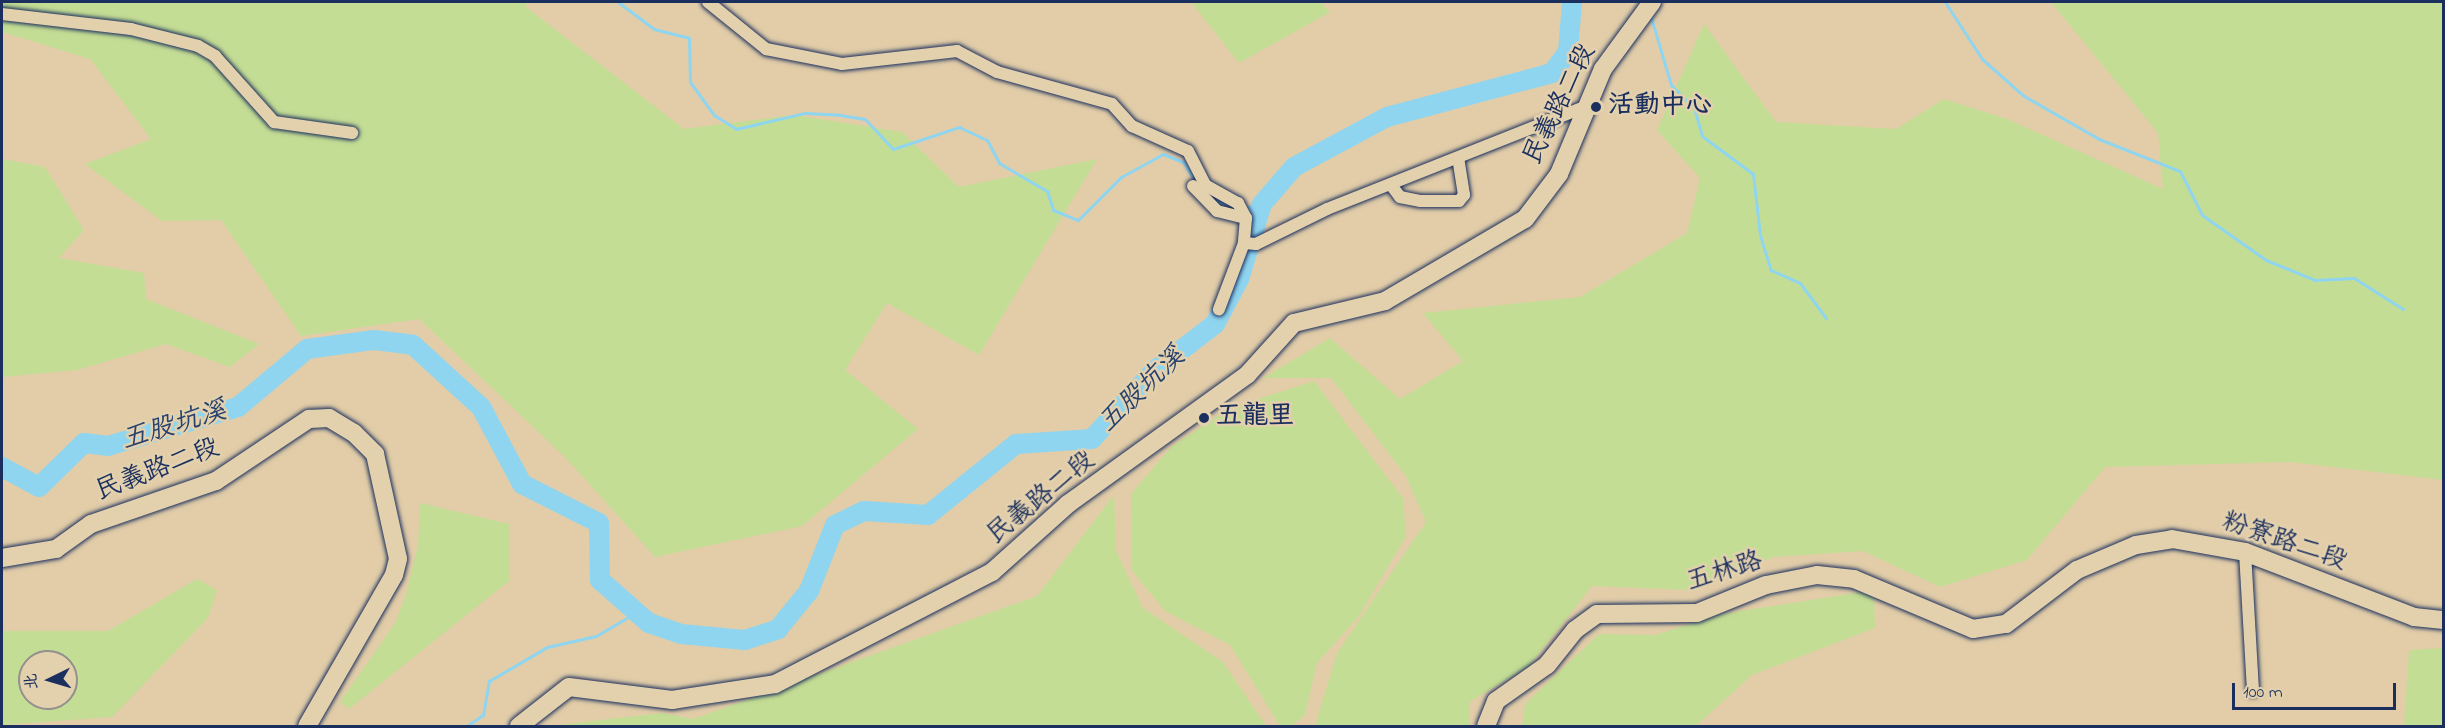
<!DOCTYPE html>
<meta charset="utf-8">
<style>
body{margin:0}
#map{position:relative;width:2445px;height:728px;overflow:hidden;background:#e2cda8;font-family:"Indie Flower","LXGW WenKai TC",sans-serif}
div>[style]{position:absolute}
.green>*{inset:0;background:#c4dd94}
.stream>*{height:3px;margin:-1.5px;padding:0 1.5px;transform-origin:1.5px;border-radius:1.5px;background:#8fd5f0}
.river>*{height:20px;margin:-10px;padding:0 10px;transform-origin:10px;border-radius:10px;background:#8fd5f0}
.roads{filter:drop-shadow(0 0 2px #1b2f5e) drop-shadow(0 0 2px #1b2f5e)}
.street>*{height:12px;margin:-6px;padding:0 6px;transform-origin:6px;border-radius:6px;background:#e3d1ae}
.secondary>*{height:18px;margin:-9px;padding:0 9px;transform-origin:9px;border-radius:9px;background:#e3d1ae}
.dots>*{width:16px;height:16px;translate:-50% -50%;box-sizing:border-box;border:3px solid #e3d1ae;border-radius:50%}
span{translate:-50% -50%;white-space:nowrap;text-align:center;line-height:1.15;-webkit-text-stroke:5px #e3d1ae;paint-order:stroke}
.street-label{font-size:26px;color:#1b2f5e}
.poi-label{font-size:26px;color:#1b2f5e;font-weight:700}
.left{translate:0 -50%;text-align:left}
.water-label{font-size:27px;color:#27406d;font-style:italic}
.frame{position:absolute;inset:0;border:3px solid #1b2f5e;pointer-events:none}
.north{position:absolute;left:18px;top:650px;width:60px;height:60px;box-sizing:border-box;background:#e3d1ae;border:2px solid #93908e;border-radius:50%;rotate:265deg;font-size:16px;font-weight:700;line-height:24px;text-align:center;color:#1b2f5e}
.north::after{content:'';display:block;margin:auto;width:21px;height:27px;background:#1b2f5e;clip-path:polygon(50% 0,100% 100%,50% 72%,0 100%)}
.scale{position:absolute;left:2232px;top:683px;width:164px;height:27px;box-sizing:border-box;border:3px solid #1b2f5e;border-top:0;padding-left:8px;font-size:18px;line-height:21px;white-space:nowrap;color:#1b2f5e;-webkit-text-stroke:4px #e3d1ae;paint-order:stroke}
</style>
<div id="map">
<div class="green">
<div style="clip-path:polygon(2px 2px,527px 2px,526px 7px,684px 129px,794px 115px,902px 132px,959px 187px,1097px 159px,979px 355px,887px 303px,845px 370px,918px 429px,802px 526px,655px 557px,567px 459px,419px 319px,301px 336px,221px 220px,162px 221px,85px 164px,151px 139px,90px 59px,2px 32px)"></div>
<div style="clip-path:polygon(1191px 2px,1321px 2px,1330px 12px,1239px 63px)"></div>
<div style="clip-path:polygon(2051px 2px,2443px 2px,2443px 480px,2291px 462px,2105px 467px,2027px 560px,1940px 587px,1863px 551px,1773px 557px,1691px 590px,1592px 586px,1528px 667px,1469px 702px,1470px 726px,1315px 726px,1337px 653px,1426px 522px,1406px 476px,1331px 378px,1263px 378px,1330px 338px,1400px 399px,1463px 361px,1423px 313px,1580px 297px,1687px 233px,1700px 178px,1657px 130px,1704px 24px,1776px 122px,1896px 129px,1944px 99px,2007px 119px,2163px 189px,2158px 133px)"></div>
<div style="clip-path:polygon(2px 159px,45px 167px,84px 230px,59px 258px,144px 273px,146px 299px,259px 344px,230px 367px,166px 344px,77px 370px,2px 377px)"></div>
<div style="clip-path:polygon(1314px 381px,1403px 498px,1406px 536px,1359px 616px,1317px 663px,1305px 715px,1291px 726px,1280px 726px,1230px 645px,1165px 611px,1132px 571px,1131px 494px,1171px 447px,1230px 408px)"></div>
<div style="clip-path:polygon(1114px 495px,1116px 551px,1143px 608px,1223px 662px,1266px 726px,549px 726px,662px 713px,693px 719px,1037px 596px)"></div>
<div style="clip-path:polygon(420px 503px,509px 524px,509px 581px,349px 709px,340px 702px,395px 623px,406px 595px,418px 545px)"></div>
<div style="clip-path:polygon(evenodd,197px 579px,217px 590px,208px 618px,112px 717px,2px 725px,2px 631px,108px 631px,197px 579px,30px 662px,66px 662px,66px 698px,30px 698px,30px 662px)"></div>
<div style="clip-path:polygon(1874px 590px,1875px 628px,1752px 675px,1696px 726px,1522px 726px,1525px 704px,1599px 634px,1655px 635px,1722px 614px)"></div>
<div style="clip-path:polygon(2443px 648px,2443px 726px,2404px 726px,2409px 650px)"></div>
</div>
<div class="stream">
<div style="left:618px;top:2px;width:45px;rotate:36.9deg"></div>
<div style="left:654px;top:29px;width:36px;rotate:14deg"></div>
<div style="left:689px;top:38px;width:44px;rotate:88.7deg"></div>
<div style="left:690px;top:82px;width:41px;rotate:54deg"></div>
<div style="left:714px;top:115px;width:26px;rotate:32deg"></div>
<div style="left:736px;top:129px;width:71px;rotate:-13.1deg"></div>
<div style="left:805px;top:113px;width:35px;rotate:3deg"></div>
<div style="left:840px;top:115px;width:25px;rotate:9deg"></div>
<div style="left:865px;top:119px;width:41px;rotate:47deg"></div>
<div style="left:893px;top:149px;width:70px;rotate:-18.4deg"></div>
<div style="left:959px;top:127px;width:31px;rotate:25deg"></div>
<div style="left:987px;top:140px;width:26px;rotate:62deg"></div>
<div style="left:999px;top:163px;width:56px;rotate:30.3deg"></div>
<div style="left:1047px;top:191px;width:20px;rotate:72deg"></div>
<div style="left:1053px;top:210px;width:27px;rotate:22deg"></div>
<div style="left:1078px;top:220px;width:61px;rotate:-45deg"></div>
<div style="left:1121px;top:177px;width:48px;rotate:-28.7deg"></div>
<div style="left:1163px;top:154px;width:22px;rotate:22deg"></div>
<div style="left:1183px;top:162px;width:24px;rotate:57deg"></div>
<div style="left:1945px;top:2px;width:68px;rotate:57deg"></div>
<div style="left:1982px;top:59px;width:56px;rotate:41.4deg"></div>
<div style="left:2024px;top:96px;width:86px;rotate:29.8deg"></div>
<div style="left:2099px;top:139px;width:87px;rotate:21.6deg"></div>
<div style="left:2180px;top:171px;width:49px;rotate:63.4deg"></div>
<div style="left:2202px;top:215px;width:78px;rotate:35.1deg"></div>
<div style="left:2266px;top:260px;width:53px;rotate:22.2deg"></div>
<div style="left:2315px;top:280px;width:39px;rotate:-3deg"></div>
<div style="left:2354px;top:278px;width:58px;rotate:32.3deg"></div>
<div style="left:1650px;top:14px;width:74px;rotate:73.5deg"></div>
<div style="left:1671px;top:85px;width:33px;rotate:45deg"></div>
<div style="left:1694px;top:108px;width:29px;rotate:74deg"></div>
<div style="left:1702px;top:136px;width:64px;rotate:36.7deg"></div>
<div style="left:1753px;top:174px;width:61px;rotate:83.5deg"></div>
<div style="left:1760px;top:235px;width:37px;rotate:73deg"></div>
<div style="left:1771px;top:270px;width:32px;rotate:24deg"></div>
<div style="left:1800px;top:283px;width:44px;rotate:53.4deg"></div>
<div style="left:1214px;top:199px;width:17px;rotate:33deg"></div>
<div style="left:1243px;top:208px;width:19px;rotate:-12deg"></div>
<div style="left:467px;top:726px;width:19px;rotate:-35deg"></div>
<div style="left:483px;top:715px;width:35px;rotate:-80deg"></div>
<div style="left:489px;top:681px;width:67px;rotate:-30.4deg"></div>
<div style="left:547px;top:647px;width:50px;rotate:-12.7deg"></div>
<div style="left:596px;top:636px;width:48px;rotate:-30.3deg"></div>
</div>
<div class="river">
<div style="left:2px;top:467px;width:42px;rotate:28.4deg"></div>
<div style="left:39px;top:487px;width:63px;rotate:-44.4deg"></div>
<div style="left:84px;top:443px;width:24px;rotate:7deg"></div>
<div style="left:108px;top:446px;width:136px;rotate:-16.7deg"></div>
<div style="left:238px;top:407px;width:90px;rotate:-40deg"></div>
<div style="left:307px;top:349px;width:68px;rotate:-7.7deg"></div>
<div style="left:374px;top:340px;width:39px;rotate:7deg"></div>
<div style="left:413px;top:345px;width:92px;rotate:42.4deg"></div>
<div style="left:481px;top:407px;width:87px;rotate:62deg"></div>
<div style="left:522px;top:484px;width:86px;rotate:26.9deg"></div>
<div style="left:599px;top:523px;width:57px;rotate:89deg"></div>
<div style="left:600px;top:580px;width:65px;rotate:41.3deg"></div>
<div style="left:649px;top:623px;width:34px;rotate:19deg"></div>
<div style="left:681px;top:634px;width:64px;rotate:5.4deg"></div>
<div style="left:745px;top:640px;width:35px;rotate:-18deg"></div>
<div style="left:778px;top:629px;width:49px;rotate:-50.8deg"></div>
<div style="left:809px;top:591px;width:71px;rotate:-68.5deg"></div>
<div style="left:835px;top:525px;width:32px;rotate:-26deg"></div>
<div style="left:864px;top:511px;width:64px;rotate:3.6deg"></div>
<div style="left:928px;top:515px;width:113px;rotate:-38.9deg"></div>
<div style="left:1016px;top:444px;width:76px;rotate:-3.8deg"></div>
<div style="left:1092px;top:439px;width:92px;rotate:-47.6deg"></div>
<div style="left:1154px;top:371px;width:77px;rotate:-37.6deg"></div>
<div style="left:1215px;top:324px;width:51px;rotate:-61.9deg"></div>
<div style="left:1239px;top:279px;width:78px;rotate:-73deg"></div>
<div style="left:1262px;top:204px;width:49px;rotate:-49.1deg"></div>
<div style="left:1294px;top:167px;width:106px;rotate:-28.3deg"></div>
<div style="left:1387px;top:117px;width:171px;rotate:-14.9deg"></div>
<div style="left:1552px;top:73px;width:26px;rotate:-53deg"></div>
<div style="left:1568px;top:52px;width:50px;rotate:-85.4deg"></div>
</div>
<div class="roads">
<div class="street">
<div style="left:708px;top:2px;width:75px;rotate:39deg"></div>
<div style="left:766px;top:49px;width:77px;rotate:11.2deg"></div>
<div style="left:842px;top:64px;width:116px;rotate:-6.4deg"></div>
<div style="left:957px;top:51px;width:45px;rotate:27.7deg"></div>
<div style="left:997px;top:72px;width:119px;rotate:15.5deg"></div>
<div style="left:1112px;top:104px;width:30px;rotate:48deg"></div>
<div style="left:1132px;top:126px;width:61px;rotate:24.1deg"></div>
<div style="left:1188px;top:151px;width:38px;rotate:63deg"></div>
<div style="left:1205px;top:185px;width:38px;rotate:29deg"></div>
<div style="left:1238px;top:203px;width:17px;rotate:62deg"></div>
<div style="left:1246px;top:218px;width:25px;rotate:95deg"></div>
<div style="left:1244px;top:243px;width:71px;rotate:110.7deg"></div>
<div style="left:2px;top:14px;width:130px;rotate:6.6deg"></div>
<div style="left:131px;top:29px;width:69px;rotate:14.2deg"></div>
<div style="left:198px;top:46px;width:20px;rotate:30deg"></div>
<div style="left:215px;top:56px;width:89px;rotate:48.2deg"></div>
<div style="left:274px;top:122px;width:79px;rotate:8deg"></div>
<div style="left:1391px;top:185px;width:15px;rotate:53deg"></div>
<div style="left:1400px;top:197px;width:20px;rotate:11deg"></div>
<div style="left:1420px;top:201px;width:39px"></div>
<div style="left:1459px;top:201px;width:8px;rotate:-50deg"></div>
<div style="left:1464px;top:195px;width:37px;rotate:-99deg"></div>
<div style="left:1193px;top:186px;width:35px;rotate:46deg"></div>
<div style="left:1217px;top:211px;width:30px;rotate:14deg"></div>
<div style="left:1244px;top:243px;width:12px;rotate:5deg"></div>
<div style="left:1256px;top:244px;width:79px;rotate:-26.2deg"></div>
<div style="left:1327px;top:209px;width:280px;rotate:-21.6deg"></div>
<div style="left:2245px;top:552px;width:139px;rotate:86.7deg"></div>
</div>
<div class="secondary">
<div style="left:2px;top:558px;width:55px;rotate:-9.5deg"></div>
<div style="left:56px;top:549px;width:43px;rotate:-35.5deg"></div>
<div style="left:91px;top:524px;width:132px;rotate:-19deg"></div>
<div style="left:216px;top:481px;width:112px;rotate:-33.7deg"></div>
<div style="left:309px;top:419px;width:20px;rotate:-3deg"></div>
<div style="left:329px;top:418px;width:29px;rotate:31deg"></div>
<div style="left:354px;top:433px;width:30px;rotate:45deg"></div>
<div style="left:375px;top:454px;width:107px;rotate:77.6deg"></div>
<div style="left:398px;top:559px;width:16px;rotate:104deg"></div>
<div style="left:394px;top:575px;width:174px;rotate:119.9deg"></div>
<div style="left:519px;top:726px;width:63px;rotate:-38deg"></div>
<div style="left:569px;top:687px;width:104px;rotate:7.2deg"></div>
<div style="left:672px;top:700px;width:104px;rotate:-8.8deg"></div>
<div style="left:775px;top:684px;width:244px;rotate:-27.3deg"></div>
<div style="left:992px;top:572px;width:102px;rotate:-41.8deg"></div>
<div style="left:1068px;top:504px;width:221px;rotate:-35.8deg"></div>
<div style="left:1247px;top:375px;width:70px;rotate:-47.9deg"></div>
<div style="left:1294px;top:323px;width:94px;rotate:-13.6deg"></div>
<div style="left:1385px;top:301px;width:162px;rotate:-30.4deg"></div>
<div style="left:1525px;top:219px;width:56px;rotate:-52.9deg"></div>
<div style="left:1559px;top:174px;width:114px;rotate:-67.3deg"></div>
<div style="left:1603px;top:69px;width:83px;rotate:-53.8deg"></div>
<div style="left:1486px;top:726px;width:27px;rotate:-68deg"></div>
<div style="left:1496px;top:701px;width:62px;rotate:-35.2deg"></div>
<div style="left:1547px;top:665px;width:45px;rotate:-51.3deg"></div>
<div style="left:1575px;top:630px;width:27px;rotate:-36deg"></div>
<div style="left:1597px;top:614px;width:100px;rotate:-0.6deg"></div>
<div style="left:1697px;top:613px;width:74px;rotate:-22.1deg"></div>
<div style="left:1766px;top:585px;width:52px;rotate:-11.1deg"></div>
<div style="left:1817px;top:575px;width:37px;rotate:6deg"></div>
<div style="left:1854px;top:579px;width:129px;rotate:22.8deg"></div>
<div style="left:1973px;top:629px;width:33px;rotate:-9deg"></div>
<div style="left:2006px;top:624px;width:89px;rotate:-37.3deg"></div>
<div style="left:2077px;top:570px;width:64px;rotate:-23deg"></div>
<div style="left:2136px;top:545px;width:36px;rotate:-9deg"></div>
<div style="left:2172px;top:539px;width:74px;rotate:10.1deg"></div>
<div style="left:2245px;top:552px;width:181px;rotate:21deg"></div>
<div style="left:2414px;top:617px;width:30px;rotate:6deg"></div>
</div>
</div>
<div class="dots">
<div style="left:1596px;top:107px;background:#1b2f5e"></div>
<div style="left:1204px;top:418px;background:#1b2f5e"></div>
</div>
<div class="street-label">
<span style="left:1561px;top:105px;rotate:-64deg">民義路二段</span>
<span style="left:158px;top:471px;rotate:-21deg">民義路二段</span>
<span style="left:1042px;top:499px;rotate:-39deg">民義路二段</span>
<span style="left:2284px;top:543px;rotate:19deg">粉寮路二段</span>
<span style="left:1725px;top:573px;rotate:-17deg">五林路</span>
</div>
<div class="poi-label">
<span class="left" style="left:1608px;top:107px">活動中心</span>
<span class="left" style="left:1216px;top:418px">五龍里</span>
</div>
<div class="water-label">
<span style="left:1142px;top:390px;rotate:-44deg">五股坑溪</span>
<span style="left:174px;top:426px;rotate:-17deg">五股坑溪</span>
</div>
<div class="frame"></div>
<div class="north">北</div>
<div class="scale">100 m</div>
</div>
